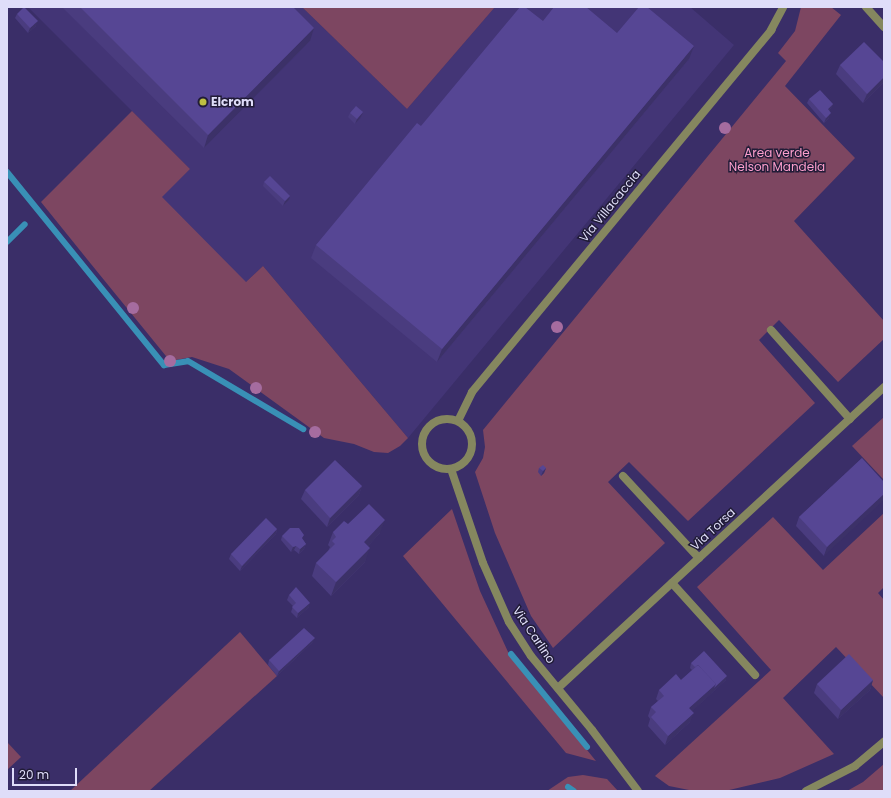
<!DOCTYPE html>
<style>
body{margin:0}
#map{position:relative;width:891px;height:798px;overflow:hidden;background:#3a2e68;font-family:Poppins,sans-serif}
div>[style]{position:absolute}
.built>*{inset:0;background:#433576}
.green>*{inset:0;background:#7d4661}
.stream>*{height:6px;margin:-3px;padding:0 3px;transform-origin:3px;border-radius:3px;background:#3990b6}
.minor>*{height:8px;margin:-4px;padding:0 4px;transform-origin:4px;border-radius:4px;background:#85875f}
.minor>.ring{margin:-4px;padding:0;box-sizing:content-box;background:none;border:8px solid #85875f;border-radius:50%}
.trees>*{width:12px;height:12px;margin:-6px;border-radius:50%;background:#a56c9f}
.wall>*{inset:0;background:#4a3c7f}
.shaded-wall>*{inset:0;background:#3c3168}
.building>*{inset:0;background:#564694}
.dots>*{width:11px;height:11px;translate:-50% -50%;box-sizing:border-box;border:2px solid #211c37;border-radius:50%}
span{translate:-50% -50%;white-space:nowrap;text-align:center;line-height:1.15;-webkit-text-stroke:3px #211c37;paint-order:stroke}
.poi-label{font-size:12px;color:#dfddf9;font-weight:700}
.left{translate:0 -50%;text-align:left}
.park-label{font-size:12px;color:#fc9ecc}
.street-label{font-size:12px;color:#dfddf9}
.frame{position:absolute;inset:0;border:8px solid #dfddf9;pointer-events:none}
.scale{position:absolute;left:12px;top:768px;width:65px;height:18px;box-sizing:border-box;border:2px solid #dfddf9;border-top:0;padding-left:5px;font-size:12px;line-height:14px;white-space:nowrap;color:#dfddf9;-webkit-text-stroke:3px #211c37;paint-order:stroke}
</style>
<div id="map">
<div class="built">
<div style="clip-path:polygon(28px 7px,302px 7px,407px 109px,495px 7px,690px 7px,734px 45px,408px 438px,263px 266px,246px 282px,91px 264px,190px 169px)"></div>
</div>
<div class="green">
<div style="clip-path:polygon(302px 7px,495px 7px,407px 109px)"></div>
<div style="clip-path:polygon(801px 7px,831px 7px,841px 15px,785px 86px,855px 158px,794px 221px,884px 321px,884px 339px,838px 382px,779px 320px,759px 340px,815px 403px,688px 521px,629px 462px,608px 482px,665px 543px,553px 648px,531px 616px,495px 533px,475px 472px,483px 458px,485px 447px,483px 430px,786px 61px,778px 53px,795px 31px)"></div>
<div style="clip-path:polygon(132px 111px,190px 169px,162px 197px,246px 282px,263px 266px,408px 438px,400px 446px,388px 453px,374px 452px,354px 444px,324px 438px,229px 369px,192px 357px,170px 361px,91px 264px,41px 202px)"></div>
<div style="clip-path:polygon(884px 417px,884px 480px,852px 446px)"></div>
<div style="clip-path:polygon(452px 509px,480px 591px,509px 654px,596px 761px,566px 753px,403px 556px)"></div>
<div style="clip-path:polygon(884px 513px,884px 587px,878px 593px,884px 600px,884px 698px,836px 647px,783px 698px,834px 754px,780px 778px,725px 791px,689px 790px,669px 786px,655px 776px,771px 670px,697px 587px,773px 517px,823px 570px)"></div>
<div style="clip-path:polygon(240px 632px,277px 676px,149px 791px,70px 791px)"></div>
<div style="clip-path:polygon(7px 742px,21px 757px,7px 770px)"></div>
<div style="clip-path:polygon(884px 764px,884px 791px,847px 791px,863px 782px)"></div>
<div style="clip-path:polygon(583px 775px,607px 779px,618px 791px,547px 791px,568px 777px)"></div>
</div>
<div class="stream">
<div style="left:7px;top:172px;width:249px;rotate:50.9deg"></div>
<div style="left:164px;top:365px;width:24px;rotate:-9deg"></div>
<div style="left:188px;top:361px;width:134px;rotate:30.6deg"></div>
<div style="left:7px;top:242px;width:25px;rotate:-45deg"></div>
<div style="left:511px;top:654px;width:120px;rotate:50.7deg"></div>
<div style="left:568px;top:787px;width:7px;rotate:34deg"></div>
</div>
<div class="minor">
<div style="left:866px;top:7px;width:27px;rotate:48deg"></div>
<div style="left:771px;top:330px;width:119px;rotate:48.4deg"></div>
<div class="ring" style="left:422px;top:419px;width:42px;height:42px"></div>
<div style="left:458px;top:421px;width:32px;rotate:-64deg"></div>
<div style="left:472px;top:392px;width:470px;rotate:-50.4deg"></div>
<div style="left:771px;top:30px;width:26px;rotate:-62deg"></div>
<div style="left:451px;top:469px;width:99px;rotate:71.2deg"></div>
<div style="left:483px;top:563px;width:64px;rotate:66.2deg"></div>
<div style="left:509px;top:622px;width:40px;rotate:57.1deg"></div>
<div style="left:531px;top:656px;width:96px;rotate:50.5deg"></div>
<div style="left:592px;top:730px;width:76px;rotate:53deg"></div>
<div style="left:623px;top:476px;width:112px;rotate:47.2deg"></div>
<div style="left:672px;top:583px;width:124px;rotate:47.9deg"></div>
<div style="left:558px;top:688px;width:444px;rotate:-42.7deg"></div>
<div style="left:806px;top:791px;width:55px;rotate:-27deg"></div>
<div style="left:855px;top:766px;width:38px;rotate:-40deg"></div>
</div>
<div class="trees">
<div style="left:725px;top:128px"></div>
<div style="left:133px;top:308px"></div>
<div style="left:557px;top:327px"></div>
<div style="left:170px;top:361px"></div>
<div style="left:256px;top:388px"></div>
<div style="left:315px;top:432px"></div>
</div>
<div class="wall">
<div style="clip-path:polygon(62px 7px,293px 7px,310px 41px,204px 148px)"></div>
<div style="clip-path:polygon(17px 14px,36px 26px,28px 33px,15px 18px)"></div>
<div style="clip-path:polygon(543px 21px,617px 33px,689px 59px,437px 362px,311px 258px,316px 245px,421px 126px)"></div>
<div style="clip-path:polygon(884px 62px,884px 82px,863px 103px,836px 74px,840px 65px)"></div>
<div style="clip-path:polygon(809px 99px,833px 104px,831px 108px,829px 111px,829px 118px,824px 123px,807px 103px)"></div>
<div style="clip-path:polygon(363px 112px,361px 117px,355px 124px,348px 117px,350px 113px)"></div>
<div style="clip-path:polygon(264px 182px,289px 200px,283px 206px,263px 186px)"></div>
<div style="clip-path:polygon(862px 458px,824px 556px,796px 526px,799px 517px)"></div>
<div style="clip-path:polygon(539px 468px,546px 468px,544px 473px,541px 476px,538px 472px)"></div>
<div style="clip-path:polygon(362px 486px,359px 495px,327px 527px,301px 499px,305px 490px)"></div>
<div style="clip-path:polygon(348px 524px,380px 533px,368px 546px,365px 562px,331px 596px,312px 576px,316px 563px,328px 551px,330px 547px,328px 545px,333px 532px)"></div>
<div style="clip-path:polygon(277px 529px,276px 534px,240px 571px,229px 559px,231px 554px)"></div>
<div style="clip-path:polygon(282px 536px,303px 540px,306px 544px,304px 549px,299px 554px,294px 550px,291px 552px,281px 540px)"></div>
<div style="clip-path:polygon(289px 595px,309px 607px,297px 618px,291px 612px,293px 606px,287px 600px)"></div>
<div style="clip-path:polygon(313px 642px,277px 676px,268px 665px,269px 660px)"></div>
<div style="clip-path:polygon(691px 663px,726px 680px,692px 711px,690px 722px,665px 745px,648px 726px,650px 719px,648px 716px,651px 707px,658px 701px,656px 699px,659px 690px,681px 680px,692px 670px,690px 668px)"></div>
<div style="clip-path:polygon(873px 680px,870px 690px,838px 719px,814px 693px,817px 684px)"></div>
</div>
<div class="shaded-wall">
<div style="clip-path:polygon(38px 21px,36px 26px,28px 33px,30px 28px)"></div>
<div style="clip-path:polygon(314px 28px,310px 41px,204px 148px,208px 135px)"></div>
<div style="clip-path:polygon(694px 46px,689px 59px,437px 362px,442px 349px)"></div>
<div style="clip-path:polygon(884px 77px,884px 82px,863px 103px,867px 94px)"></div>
<div style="clip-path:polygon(833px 104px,831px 108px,826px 114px,828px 109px)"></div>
<div style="clip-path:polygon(363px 112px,361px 117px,355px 124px,357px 119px)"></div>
<div style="clip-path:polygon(831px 113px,829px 118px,824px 123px,826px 118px)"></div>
<div style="clip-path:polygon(290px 196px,289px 200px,283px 206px,285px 201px)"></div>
<div style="clip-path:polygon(546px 468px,544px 473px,541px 476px,543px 471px)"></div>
<div style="clip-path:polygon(362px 486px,359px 495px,327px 527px,330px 518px)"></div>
<div style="clip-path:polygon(884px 494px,884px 500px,824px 556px,827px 547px)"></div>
<div style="clip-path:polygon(385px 520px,380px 533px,359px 556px,364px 542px)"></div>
<div style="clip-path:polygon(277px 529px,276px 534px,240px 571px,242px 566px)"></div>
<div style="clip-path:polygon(306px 544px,304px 549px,299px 554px,300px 549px)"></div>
<div style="clip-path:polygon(296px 546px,294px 550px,291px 552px,293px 547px)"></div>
<div style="clip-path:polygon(370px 548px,365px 562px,331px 596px,336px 582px)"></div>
<div style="clip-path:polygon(310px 603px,309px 607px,297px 618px,298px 613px)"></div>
<div style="clip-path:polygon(315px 638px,313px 642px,277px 676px,279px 671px)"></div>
<div style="clip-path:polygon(727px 676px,726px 680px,686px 717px,689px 708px,716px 684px)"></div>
<div style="clip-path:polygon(873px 680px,870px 690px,838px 719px,841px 710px)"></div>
<div style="clip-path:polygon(694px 713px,690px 722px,665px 745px,668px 736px)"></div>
</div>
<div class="building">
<div style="clip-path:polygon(24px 7px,38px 21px,30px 28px,17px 14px)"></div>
<div style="clip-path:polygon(80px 7px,293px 7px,314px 28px,208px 135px)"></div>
<div style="clip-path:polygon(520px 7px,525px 7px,543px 21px,554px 7px,586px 7px,617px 33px,639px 7px,647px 7px,694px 46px,442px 349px,316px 245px,417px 123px,421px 126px)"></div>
<div style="clip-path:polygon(864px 42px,884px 62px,884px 77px,867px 94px,840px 65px)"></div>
<div style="clip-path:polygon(820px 90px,833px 104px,828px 109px,831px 113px,826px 118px,809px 99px)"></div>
<div style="clip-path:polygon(356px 106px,363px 112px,357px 119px,350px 113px)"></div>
<div style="clip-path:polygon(270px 176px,290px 196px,285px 201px,264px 182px)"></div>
<div style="clip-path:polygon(862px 458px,884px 482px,884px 494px,827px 547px,799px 517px)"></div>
<div style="clip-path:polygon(335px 460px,362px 486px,330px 518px,305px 490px)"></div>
<div style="clip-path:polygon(543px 465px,546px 468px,543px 471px,539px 468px)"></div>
<div style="clip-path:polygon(369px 504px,385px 520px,364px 542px,370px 548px,336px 582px,316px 563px,335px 544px,332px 541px,336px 537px,333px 532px,344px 521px,348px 524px)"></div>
<div style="clip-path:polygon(266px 518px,277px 529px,242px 566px,231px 554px)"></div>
<div style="clip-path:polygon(290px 528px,299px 528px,304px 535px,302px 538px,306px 544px,300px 549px,296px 546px,293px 547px,282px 536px)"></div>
<div style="clip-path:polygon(296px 587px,310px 603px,298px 613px,292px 607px,296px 603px,289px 595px)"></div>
<div style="clip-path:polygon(304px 628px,315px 638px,279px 671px,269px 660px)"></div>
<div style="clip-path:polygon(704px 651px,727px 676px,714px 688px,716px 684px,698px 665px,695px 667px,691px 663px)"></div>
<div style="clip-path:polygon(849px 654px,873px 680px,841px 710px,817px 684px)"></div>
<div style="clip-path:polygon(698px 665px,716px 684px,689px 708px,694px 713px,668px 736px,651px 717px,656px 712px,651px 707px,664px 696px,659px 690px,676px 674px,681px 680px)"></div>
</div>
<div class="dots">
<div style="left:203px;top:102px;background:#bebf42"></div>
</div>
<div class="poi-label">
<span class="left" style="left:211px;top:102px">Elcrom</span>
</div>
<div class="park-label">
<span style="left:777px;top:160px">Area verde<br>Nelson Mandela</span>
</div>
<div class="street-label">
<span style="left:610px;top:206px;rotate:-51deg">Via Villacaccia</span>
<span style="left:713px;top:529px;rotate:-43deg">Via Torsa</span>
<span style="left:534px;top:635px;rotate:56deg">Via Carlino</span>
</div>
<div class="frame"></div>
<div class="scale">20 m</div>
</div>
